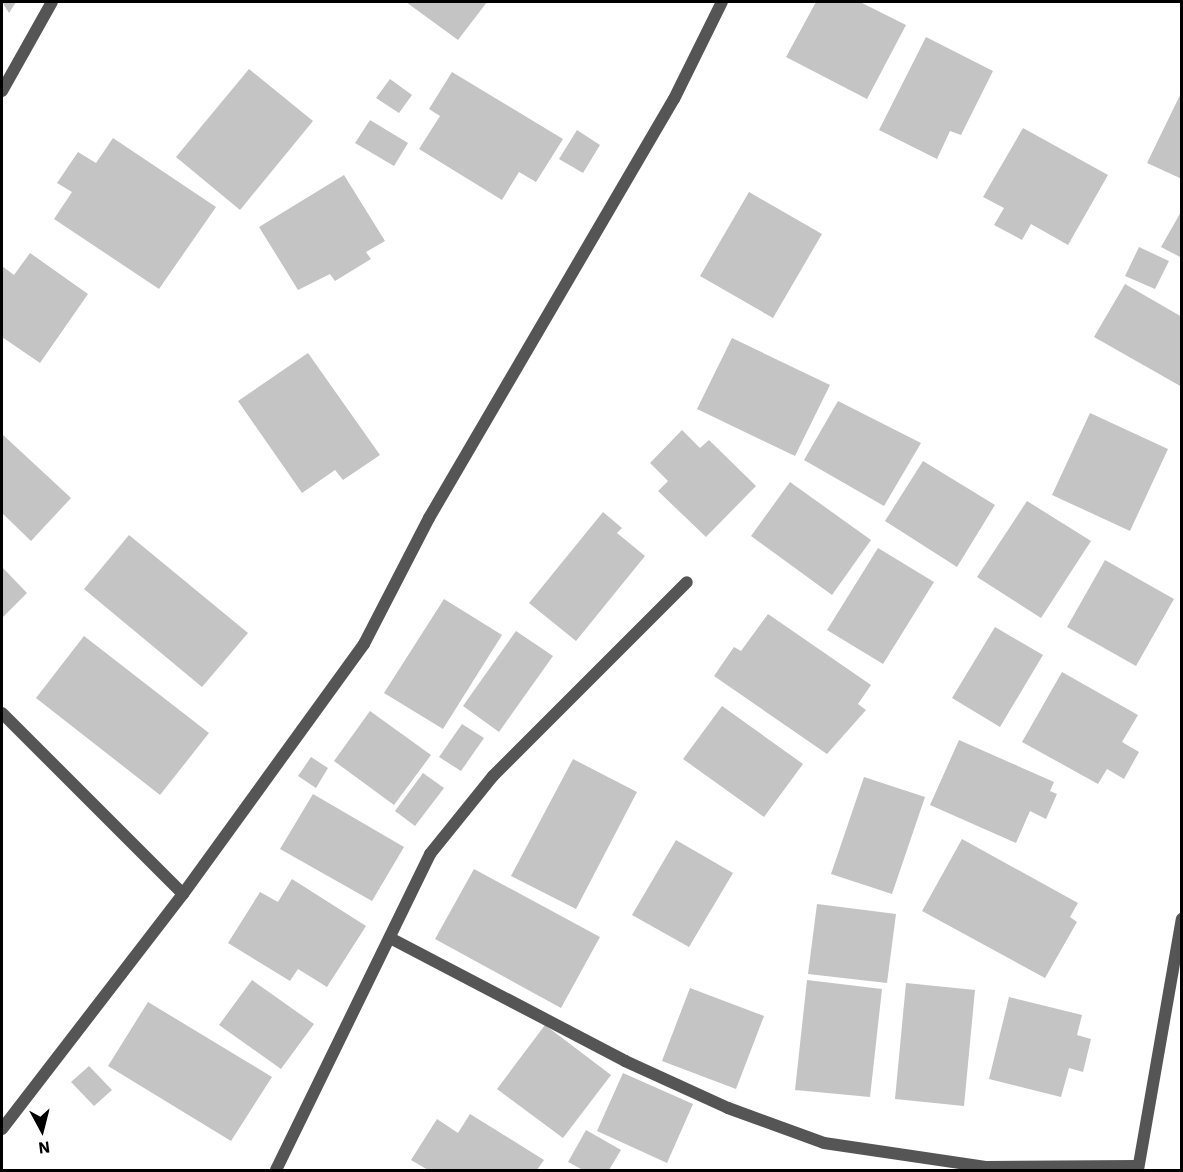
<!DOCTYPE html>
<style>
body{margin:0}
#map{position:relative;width:1183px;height:1172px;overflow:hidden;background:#fff;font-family:"IBM Plex Sans",sans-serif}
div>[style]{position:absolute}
.building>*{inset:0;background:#c4c4c4}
.minor>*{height:12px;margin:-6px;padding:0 6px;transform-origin:6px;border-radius:6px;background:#555}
span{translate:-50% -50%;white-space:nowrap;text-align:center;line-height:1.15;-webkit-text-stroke:5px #fff;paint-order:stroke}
.frame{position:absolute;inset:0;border:3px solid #000;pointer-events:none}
.north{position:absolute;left:12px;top:1100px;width:60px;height:60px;-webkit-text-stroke:4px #fff;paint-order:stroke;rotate:173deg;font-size:16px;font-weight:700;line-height:24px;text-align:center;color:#000}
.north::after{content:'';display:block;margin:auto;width:21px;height:27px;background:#000;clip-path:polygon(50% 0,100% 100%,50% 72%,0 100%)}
</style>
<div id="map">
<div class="building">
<div style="clip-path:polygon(2px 2px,16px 2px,9px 13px)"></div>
<div style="clip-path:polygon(406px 2px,487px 2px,458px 40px)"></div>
<div style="clip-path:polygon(816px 2px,860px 2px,906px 25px,867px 99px,786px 57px)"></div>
<div style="clip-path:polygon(926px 37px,993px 71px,961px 135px,950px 131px,937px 159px,879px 130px)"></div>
<div style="clip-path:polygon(249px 69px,313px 121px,240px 210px,176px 157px)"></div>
<div style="clip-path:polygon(452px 72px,563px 139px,536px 182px,519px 172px,502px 200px,419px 149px,440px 116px,429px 109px)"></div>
<div style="clip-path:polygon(390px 79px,412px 95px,399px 113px,376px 98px)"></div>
<div style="clip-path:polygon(1182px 91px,1182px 179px,1147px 163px)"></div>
<div style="clip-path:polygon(370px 120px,408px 143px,394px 166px,355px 143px)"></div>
<div style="clip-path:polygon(1023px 128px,1108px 175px,1068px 245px,1031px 224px,1022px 240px,994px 225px,1004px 208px,983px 197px)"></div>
<div style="clip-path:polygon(577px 130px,600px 145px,583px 173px,559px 159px)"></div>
<div style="clip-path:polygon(113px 138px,216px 207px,159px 289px,54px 219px,72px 192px,57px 183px,78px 152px,96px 163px)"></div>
<div style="clip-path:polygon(344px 175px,385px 241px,366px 252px,371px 259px,335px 281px,330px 274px,298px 290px,259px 227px)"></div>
<div style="clip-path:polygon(749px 192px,822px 234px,773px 318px,700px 276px)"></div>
<div style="clip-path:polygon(1182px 210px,1182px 258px,1161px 247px)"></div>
<div style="clip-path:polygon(1139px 247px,1169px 261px,1155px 289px,1125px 276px)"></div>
<div style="clip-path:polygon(30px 253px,88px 294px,40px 363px,2px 337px,2px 266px,14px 275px)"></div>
<div style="clip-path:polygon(1125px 284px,1182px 317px,1182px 387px,1094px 337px)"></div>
<div style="clip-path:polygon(732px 338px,830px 385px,795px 456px,697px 409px)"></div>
<div style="clip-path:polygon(308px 353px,380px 455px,343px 480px,335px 470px,302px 493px,238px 401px)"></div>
<div style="clip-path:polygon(838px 401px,921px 443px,884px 506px,804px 460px)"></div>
<div style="clip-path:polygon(1090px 413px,1168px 449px,1130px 531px,1052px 495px)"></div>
<div style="clip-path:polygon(682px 430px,700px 448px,709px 440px,756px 486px,706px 537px,658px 491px,668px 481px,650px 463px)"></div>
<div style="clip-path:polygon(2px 434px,71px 498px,31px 541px,2px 513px)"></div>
<div style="clip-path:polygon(923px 461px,995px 505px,957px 567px,885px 521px)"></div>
<div style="clip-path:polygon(790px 482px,871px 540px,832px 595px,751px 536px)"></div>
<div style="clip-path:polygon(1027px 501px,1091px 541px,1041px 618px,977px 577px)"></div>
<div style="clip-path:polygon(603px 512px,622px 528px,617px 533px,645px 556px,576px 641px,529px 603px)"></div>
<div style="clip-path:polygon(129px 535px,248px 633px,202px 687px,84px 589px)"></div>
<div style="clip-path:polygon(878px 548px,934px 582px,883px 664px,827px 630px)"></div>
<div style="clip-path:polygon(1105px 560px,1174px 599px,1136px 666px,1067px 627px)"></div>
<div style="clip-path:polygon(2px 567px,27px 593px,2px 618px)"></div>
<div style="clip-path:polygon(444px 599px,502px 635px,443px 729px,384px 693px)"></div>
<div style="clip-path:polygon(768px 614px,871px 685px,858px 704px,866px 710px,827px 754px,714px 676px,734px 647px,741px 651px)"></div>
<div style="clip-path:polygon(995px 627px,1043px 655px,1000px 727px,952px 698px)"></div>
<div style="clip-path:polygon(516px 631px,553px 656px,499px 732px,463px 706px)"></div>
<div style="clip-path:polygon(84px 636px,209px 733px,160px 795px,36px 698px)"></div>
<div style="clip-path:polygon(1062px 672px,1138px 715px,1122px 742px,1139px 752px,1124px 779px,1107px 769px,1098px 784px,1022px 742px)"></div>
<div style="clip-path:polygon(722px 706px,803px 764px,764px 817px,683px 759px)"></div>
<div style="clip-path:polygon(370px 711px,431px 755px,394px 805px,334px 761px)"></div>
<div style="clip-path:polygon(462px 724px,484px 738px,461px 771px,439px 757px)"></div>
<div style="clip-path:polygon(959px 740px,1054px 782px,1050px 791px,1057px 794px,1046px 819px,1030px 811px,1016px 843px,930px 805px)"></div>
<div style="clip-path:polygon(311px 757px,328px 768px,316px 788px,298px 776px)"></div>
<div style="clip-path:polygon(573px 759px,637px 792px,576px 909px,511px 876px)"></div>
<div style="clip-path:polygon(423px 773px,444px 788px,415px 826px,395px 811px)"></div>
<div style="clip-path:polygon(864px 777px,925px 797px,892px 894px,831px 874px)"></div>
<div style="clip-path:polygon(313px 794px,404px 847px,372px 901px,280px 849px)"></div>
<div style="clip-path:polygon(962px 839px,1078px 903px,1070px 917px,1077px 922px,1045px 978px,922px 911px)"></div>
<div style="clip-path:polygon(676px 840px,733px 873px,689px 947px,632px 915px)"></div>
<div style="clip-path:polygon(474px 869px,600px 937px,561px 1008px,435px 939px)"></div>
<div style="clip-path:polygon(292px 879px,366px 926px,327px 987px,298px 969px,290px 981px,228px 943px,260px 892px,278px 902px)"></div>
<div style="clip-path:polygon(817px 904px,896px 914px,887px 983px,808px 974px)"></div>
<div style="clip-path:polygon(252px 980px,314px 1024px,281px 1069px,219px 1025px)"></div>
<div style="clip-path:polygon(807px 980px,882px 989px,870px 1097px,795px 1090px)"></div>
<div style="clip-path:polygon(906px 983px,975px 990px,964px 1106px,895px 1099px)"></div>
<div style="clip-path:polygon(690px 988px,764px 1016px,736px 1089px,662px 1061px)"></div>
<div style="clip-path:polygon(1009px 997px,1082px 1015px,1077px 1035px,1091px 1039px,1083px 1072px,1069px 1068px,1061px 1097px,989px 1079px)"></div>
<div style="clip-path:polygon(148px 1002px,272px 1077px,231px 1141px,108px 1066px)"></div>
<div style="clip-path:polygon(545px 1025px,611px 1075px,563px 1138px,497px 1089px)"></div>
<div style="clip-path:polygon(89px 1066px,112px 1090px,94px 1106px,71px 1082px)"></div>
<div style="clip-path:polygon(623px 1073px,693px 1104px,667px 1163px,597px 1131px)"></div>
<div style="clip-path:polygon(470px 1114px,544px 1160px,537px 1170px,428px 1170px,411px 1160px,437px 1119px,458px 1133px)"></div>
<div style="clip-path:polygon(586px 1130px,621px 1150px,609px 1170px,583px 1170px,568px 1162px)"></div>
</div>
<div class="minor">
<div style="left:2px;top:91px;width:102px;rotate:-60.7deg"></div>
<div style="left:2px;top:713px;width:256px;rotate:45deg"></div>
<div style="left:392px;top:939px;width:263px;rotate:27.6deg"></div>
<div style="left:625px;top:1061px;width:113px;rotate:24.5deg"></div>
<div style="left:728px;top:1108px;width:102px;rotate:20deg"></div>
<div style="left:824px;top:1143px;width:165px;rotate:8.4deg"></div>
<div style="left:987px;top:1167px;width:151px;rotate:-0.4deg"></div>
<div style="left:2px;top:1129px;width:297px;rotate:-52.4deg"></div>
<div style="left:183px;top:894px;width:309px;rotate:-54.1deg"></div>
<div style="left:364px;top:644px;width:142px;rotate:-62.7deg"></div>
<div style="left:429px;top:518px;width:485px;rotate:-59.7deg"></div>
<div style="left:674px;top:99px;width:108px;rotate:-63.7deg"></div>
<div style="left:276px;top:1170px;width:352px;rotate:-64deg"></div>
<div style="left:430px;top:854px;width:100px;rotate:-51.1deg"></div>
<div style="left:493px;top:776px;width:274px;rotate:-45deg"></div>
<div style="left:1138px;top:1170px;width:255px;rotate:-80.1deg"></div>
</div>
<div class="frame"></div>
<div class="north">N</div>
</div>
